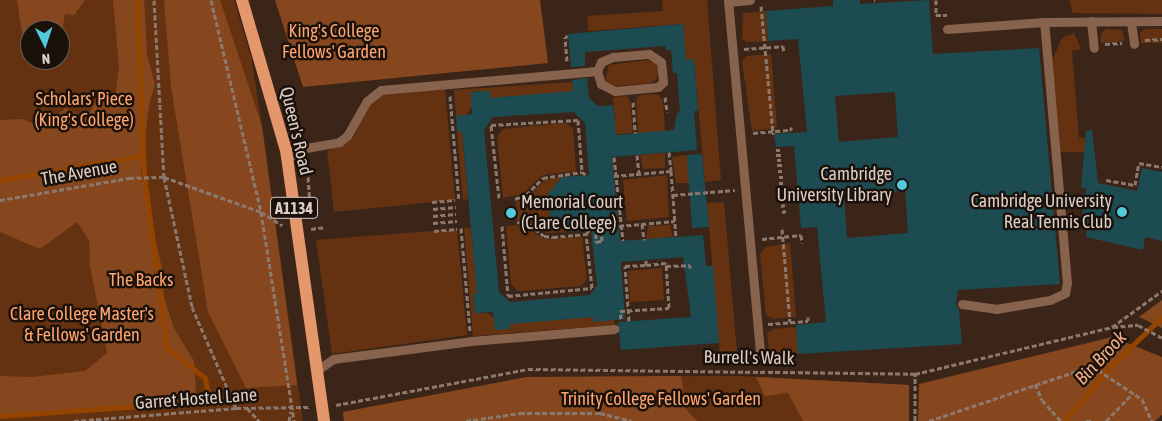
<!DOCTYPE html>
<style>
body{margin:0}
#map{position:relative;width:1162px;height:421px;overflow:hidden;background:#3b2518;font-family:"Asap Condensed",sans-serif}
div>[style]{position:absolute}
.green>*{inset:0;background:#653211}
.forest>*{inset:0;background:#87471e}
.stream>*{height:5px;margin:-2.5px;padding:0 2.5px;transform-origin:2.5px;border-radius:2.5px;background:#954400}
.building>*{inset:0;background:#1c4b52}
.path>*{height:3px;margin-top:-1.5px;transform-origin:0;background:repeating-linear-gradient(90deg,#8c796e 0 5px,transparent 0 7.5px)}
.service>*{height:9px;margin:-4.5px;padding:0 4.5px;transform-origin:4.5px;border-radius:4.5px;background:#87624d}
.primary>*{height:12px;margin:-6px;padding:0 6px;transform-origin:6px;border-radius:6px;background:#e3976b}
.dots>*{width:14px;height:14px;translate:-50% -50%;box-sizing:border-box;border:2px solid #1b110b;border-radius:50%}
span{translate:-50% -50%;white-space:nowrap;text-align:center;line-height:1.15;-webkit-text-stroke:5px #1b110b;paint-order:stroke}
.shield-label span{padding:1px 4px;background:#1b110b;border:1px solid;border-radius:4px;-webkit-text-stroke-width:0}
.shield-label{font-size:16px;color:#ddcec6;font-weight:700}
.park-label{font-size:18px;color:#ffa571}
.street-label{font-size:18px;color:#ddcec6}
.poi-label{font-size:18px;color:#ddcec6}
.right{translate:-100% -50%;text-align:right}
.left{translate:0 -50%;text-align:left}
.water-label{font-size:19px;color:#f1ad87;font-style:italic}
.north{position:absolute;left:20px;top:20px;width:50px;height:50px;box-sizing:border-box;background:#1b110b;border:1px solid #695d56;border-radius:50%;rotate:176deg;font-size:14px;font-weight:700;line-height:20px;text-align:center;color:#ddcec6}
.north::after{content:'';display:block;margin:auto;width:18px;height:22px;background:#53cadc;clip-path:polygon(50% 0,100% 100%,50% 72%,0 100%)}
</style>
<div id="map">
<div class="green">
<div style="clip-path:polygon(evenodd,0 0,234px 0,251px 56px,262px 126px,303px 421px,0 421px,0 0,30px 30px,60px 30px,60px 60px,30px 60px,30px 30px)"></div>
<div style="clip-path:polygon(662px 0,707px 0,721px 180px,705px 182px,694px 60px,686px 60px,683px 24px,588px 31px,587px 16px,663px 11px)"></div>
<div style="clip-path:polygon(1069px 0,1162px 0,1162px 14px,1073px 13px)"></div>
<div style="clip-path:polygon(766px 11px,768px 41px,748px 42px,742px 39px,743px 13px)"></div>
<div style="clip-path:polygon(1106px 29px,1122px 30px,1125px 41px,1101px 43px,1101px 34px)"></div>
<div style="clip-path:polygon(1144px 29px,1162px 29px,1162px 43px,1141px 43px,1140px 33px)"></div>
<div style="clip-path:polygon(1074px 33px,1081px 49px,1072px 51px,1079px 138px,1091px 138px,1093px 152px,1060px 152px,1052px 60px,1062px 38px)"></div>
<div style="clip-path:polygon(771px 54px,777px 128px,752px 131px,742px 61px,746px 56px)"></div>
<div style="clip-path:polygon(647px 60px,656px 64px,658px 70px,657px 78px,651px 83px,616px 86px,605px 81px,609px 65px)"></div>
<div style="clip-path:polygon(572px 82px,573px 91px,490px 98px,490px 91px,471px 92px,472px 107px,466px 115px,456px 116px,454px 90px)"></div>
<div style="clip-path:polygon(445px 89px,455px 200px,334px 212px,327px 151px,351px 140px,372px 103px,384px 95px)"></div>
<div style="clip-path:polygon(652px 94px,659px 95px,663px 101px,665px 131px,638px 133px,636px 99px,640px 95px)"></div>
<div style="clip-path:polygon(627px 96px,630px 100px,633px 133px,609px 135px,615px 121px,613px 97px)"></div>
<div style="clip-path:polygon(566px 123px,573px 128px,576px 171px,543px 175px,522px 194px,503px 198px,497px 136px,503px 129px)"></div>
<div style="clip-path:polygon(462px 131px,468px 199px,463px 200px,457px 132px)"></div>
<div style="clip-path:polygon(665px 153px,665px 168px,643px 169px,640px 155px)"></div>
<div style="clip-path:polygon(687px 155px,690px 183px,676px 183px,672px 157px)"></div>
<div style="clip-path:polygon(667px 175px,669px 217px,627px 221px,623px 180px)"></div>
<div style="clip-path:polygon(562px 177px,548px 194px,550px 218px,569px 232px,546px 233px,531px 223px,517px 220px,516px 202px,524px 200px,545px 180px)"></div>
<div style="clip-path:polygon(724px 202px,738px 364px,720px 362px,719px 343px,707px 203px)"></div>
<div style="clip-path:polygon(517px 225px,526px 227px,544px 239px,582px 237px,587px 279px,582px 286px,518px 291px,511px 284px,506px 226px)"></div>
<div style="clip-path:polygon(670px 225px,673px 237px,646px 239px,648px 226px)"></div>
<div style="clip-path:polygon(464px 228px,471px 228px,477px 294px,473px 294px,475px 313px,487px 313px,510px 329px,510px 324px,593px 317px,593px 321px,614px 320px,615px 325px,473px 336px)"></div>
<div style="clip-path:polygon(457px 229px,467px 335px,332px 354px,316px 240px)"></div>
<div style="clip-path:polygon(790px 243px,796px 317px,774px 319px,766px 315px,760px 254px,765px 247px)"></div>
<div style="clip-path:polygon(662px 268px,664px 300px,630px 302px,628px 271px)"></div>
<div style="clip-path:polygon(796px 327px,798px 354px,776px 356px,769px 352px,767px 333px,773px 329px)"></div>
<div style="clip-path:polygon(740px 376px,909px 385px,909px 421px,344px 421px,343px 412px,527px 377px)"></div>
</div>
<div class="forest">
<div style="clip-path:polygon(17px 0,85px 0,74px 15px,65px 14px,60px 43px,60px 30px,30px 30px,30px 41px,22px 32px)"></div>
<div style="clip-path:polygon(113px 0,144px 0,147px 55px,155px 84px,149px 105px,141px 174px,162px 269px,164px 298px,174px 328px,194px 361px,196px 393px,192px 401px,0 416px,0 376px,32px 377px,85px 371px,107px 353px,90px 266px,89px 240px,77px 222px,40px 249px,0 232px,0 120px,22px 119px,43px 127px,66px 108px,85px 118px,97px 101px,115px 99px,119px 66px)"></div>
<div style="clip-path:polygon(164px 0,220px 0,262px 126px,297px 385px,246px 388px,208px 312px,171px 87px)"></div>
<div style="clip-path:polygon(275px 0,540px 0,548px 63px,303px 87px)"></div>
<div style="clip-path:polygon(1162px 300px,1162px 328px,1139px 317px)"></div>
<div style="clip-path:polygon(1112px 337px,1162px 357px,1162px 415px,1155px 421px,918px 421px,919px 384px)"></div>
<div style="clip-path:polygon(681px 376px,686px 409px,697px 421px,344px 421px,343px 412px,527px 377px)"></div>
<div style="clip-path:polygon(756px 377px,909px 385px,909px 421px,803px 421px,788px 393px,765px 396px)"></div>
</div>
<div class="stream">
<div style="left:137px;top:0;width:175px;rotate:87.7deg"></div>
<div style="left:0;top:180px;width:143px;rotate:-9.7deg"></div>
<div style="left:0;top:416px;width:210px;rotate:-4.1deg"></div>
<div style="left:209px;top:401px;width:23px;rotate:-100deg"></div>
<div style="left:205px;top:378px;width:48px;rotate:-141.7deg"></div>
<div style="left:167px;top:348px;width:174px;rotate:-97.6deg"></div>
<div style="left:1064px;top:421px;width:77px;rotate:-49.2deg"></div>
<div style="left:1114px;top:363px;width:66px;rotate:-43.8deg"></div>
</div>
<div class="building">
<div style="clip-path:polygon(evenodd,833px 0,860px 0,860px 4px,929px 0,933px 54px,1039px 48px,1060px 284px,958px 290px,956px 304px,959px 310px,962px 344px,798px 354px,796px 325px,826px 322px,817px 227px,801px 228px,794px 146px,776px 147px,774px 134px,807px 132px,798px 39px,768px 41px,766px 11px,833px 6px,833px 0,895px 92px,898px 137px,839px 142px,835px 96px,895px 92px,833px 0,905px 191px,908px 233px,847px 238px,844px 196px,905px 191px)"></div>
<div style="clip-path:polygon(evenodd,683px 24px,686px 60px,694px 59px,698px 111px,694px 111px,697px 150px,612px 157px,620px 241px,703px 235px,706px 266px,713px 266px,719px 343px,621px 350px,618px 322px,691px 317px,683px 257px,621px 262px,625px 319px,593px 322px,593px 317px,510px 324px,510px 329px,495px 330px,493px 312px,475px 313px,473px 294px,477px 294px,462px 131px,457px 132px,456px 116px,472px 114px,471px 92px,490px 91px,490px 98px,573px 91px,572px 80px,587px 78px,589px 98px,598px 106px,613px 105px,616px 135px,674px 130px,677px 113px,680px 112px,677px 73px,673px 73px,671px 50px,666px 50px,665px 46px,585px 52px,585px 66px,571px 67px,568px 34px,683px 24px,574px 112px,585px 123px,589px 175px,562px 177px,548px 194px,550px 219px,569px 232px,591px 230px,597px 285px,590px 295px,510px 302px,499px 292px,484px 130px,493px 117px,574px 112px)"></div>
<div style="clip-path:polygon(1092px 130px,1098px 183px,1137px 191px,1142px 168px,1162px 172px,1162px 241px,1145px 237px,1143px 250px,1086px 237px,1087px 219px,1082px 216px,1086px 188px,1081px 188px,1086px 131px)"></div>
<div style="clip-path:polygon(702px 154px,709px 227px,692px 228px,687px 155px)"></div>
</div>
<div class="path">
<div style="left:154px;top:0;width:177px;rotate:86.8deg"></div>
<div style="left:164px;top:177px;width:133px;rotate:77.8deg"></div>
<div style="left:192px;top:307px;width:110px;rotate:66.5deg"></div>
<div style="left:211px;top:0;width:218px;rotate:76.7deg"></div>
<div style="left:261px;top:212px;width:212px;rotate:81deg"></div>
<div style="left:874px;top:0;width:1px"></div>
<div style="left:936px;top:0;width:15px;rotate:90deg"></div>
<div style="left:936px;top:15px;width:11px"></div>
<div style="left:761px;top:6px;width:129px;rotate:84.6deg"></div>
<div style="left:1145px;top:40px;width:17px;rotate:-3deg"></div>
<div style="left:1105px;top:44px;width:17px;rotate:-3deg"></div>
<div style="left:744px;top:49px;width:39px;rotate:-4deg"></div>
<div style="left:783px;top:46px;width:7px;rotate:82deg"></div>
<div style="left:567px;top:61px;width:24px;rotate:-95deg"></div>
<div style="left:565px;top:37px;width:3px;rotate:-18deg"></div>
<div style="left:450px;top:96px;width:104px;rotate:85.1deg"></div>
<div style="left:665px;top:97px;width:15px;rotate:82deg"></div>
<div style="left:633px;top:102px;width:31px;rotate:86deg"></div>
<div style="left:753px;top:133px;width:38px;rotate:-5deg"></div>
<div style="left:791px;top:130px;width:3px;rotate:-90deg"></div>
<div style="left:776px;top:150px;width:4px"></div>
<div style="left:669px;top:152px;width:19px;rotate:84deg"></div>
<div style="left:637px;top:155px;width:19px;rotate:84deg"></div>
<div style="left:776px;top:155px;width:5px"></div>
<div style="left:614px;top:157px;width:84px;rotate:83.9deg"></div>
<div style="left:777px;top:160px;width:4px"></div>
<div style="left:307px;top:162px;width:43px;rotate:86deg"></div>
<div style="left:777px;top:165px;width:5px"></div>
<div style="left:778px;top:171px;width:4px"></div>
<div style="left:614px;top:176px;width:57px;rotate:-5deg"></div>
<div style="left:671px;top:171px;width:66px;rotate:85.7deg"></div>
<div style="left:779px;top:177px;width:4px"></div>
<div style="left:1106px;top:180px;width:29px;rotate:10deg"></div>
<div style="left:1135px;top:185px;width:22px;rotate:-80deg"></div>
<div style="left:1139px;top:163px;width:23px;rotate:10deg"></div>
<div style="left:779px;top:183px;width:4px"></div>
<div style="left:780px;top:189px;width:4px;rotate:-14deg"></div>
<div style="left:780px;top:193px;width:4px"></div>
<div style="left:673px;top:195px;width:62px;rotate:-4.6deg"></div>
<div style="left:499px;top:198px;width:73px;rotate:-96.3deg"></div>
<div style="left:491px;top:125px;width:87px;rotate:-3.3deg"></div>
<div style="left:578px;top:120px;width:52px;rotate:85.6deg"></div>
<div style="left:515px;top:199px;width:12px;rotate:-20deg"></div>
<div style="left:526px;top:195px;width:24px;rotate:-45deg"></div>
<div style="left:543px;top:178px;width:39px;rotate:-9deg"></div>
<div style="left:582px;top:172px;width:4px;rotate:34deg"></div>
<div style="left:781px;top:199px;width:4px"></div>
<div style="left:0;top:200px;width:131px;rotate:-9.7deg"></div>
<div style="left:129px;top:178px;width:35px;rotate:-2deg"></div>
<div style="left:164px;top:177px;width:103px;rotate:19.8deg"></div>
<div style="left:261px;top:212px;width:25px;rotate:32deg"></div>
<div style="left:432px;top:202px;width:23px;rotate:-5deg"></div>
<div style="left:781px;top:206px;width:4px;rotate:-14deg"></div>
<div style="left:433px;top:209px;width:23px;rotate:-5deg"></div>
<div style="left:782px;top:212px;width:4px;rotate:-14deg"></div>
<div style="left:433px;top:216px;width:23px;rotate:-5deg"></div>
<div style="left:517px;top:222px;width:12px;rotate:9deg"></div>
<div style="left:529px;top:224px;width:19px;rotate:39deg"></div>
<div style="left:544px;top:236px;width:9px;rotate:6deg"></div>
<div style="left:553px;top:237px;width:33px;rotate:-5deg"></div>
<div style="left:586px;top:234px;width:5px;rotate:-53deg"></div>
<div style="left:433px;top:223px;width:24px;rotate:-5deg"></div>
<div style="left:642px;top:224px;width:16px;rotate:83deg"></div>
<div style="left:502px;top:226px;width:70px;rotate:85.1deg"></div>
<div style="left:508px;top:296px;width:84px;rotate:-5.4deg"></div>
<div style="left:592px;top:288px;width:54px;rotate:-96.3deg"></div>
<div style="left:619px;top:226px;width:56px;rotate:-5.1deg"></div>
<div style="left:461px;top:228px;width:103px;rotate:85deg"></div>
<div style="left:311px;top:229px;width:15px;rotate:-8deg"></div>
<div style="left:782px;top:229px;width:93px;rotate:85.1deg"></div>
<div style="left:434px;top:231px;width:23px;rotate:-5deg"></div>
<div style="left:596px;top:233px;width:9px;rotate:90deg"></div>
<div style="left:596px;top:242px;width:6px;rotate:-9deg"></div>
<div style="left:602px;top:241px;width:12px;rotate:-95deg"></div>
<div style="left:762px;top:239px;width:39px;rotate:-6deg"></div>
<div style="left:801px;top:235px;width:8px;rotate:83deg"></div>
<div style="left:666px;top:266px;width:24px;rotate:-2deg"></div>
<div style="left:690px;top:265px;width:3px;rotate:90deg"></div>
<div style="left:621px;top:319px;width:8px;rotate:-97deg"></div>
<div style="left:620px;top:311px;width:49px;rotate:-3.5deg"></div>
<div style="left:669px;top:308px;width:45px;rotate:-93.8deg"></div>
<div style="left:666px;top:263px;width:20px;rotate:174deg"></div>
<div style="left:629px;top:321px;width:55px;rotate:-94.2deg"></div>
<div style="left:625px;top:266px;width:21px;rotate:-3deg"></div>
<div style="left:646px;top:265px;width:5px;rotate:-90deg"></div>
<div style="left:768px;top:324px;width:40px;rotate:-4.3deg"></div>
<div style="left:808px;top:321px;width:4px;rotate:-90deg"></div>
<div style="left:1113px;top:327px;width:25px;rotate:-5deg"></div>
<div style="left:1138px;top:325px;width:27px;rotate:28deg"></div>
<div style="left:1035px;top:384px;width:17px;rotate:66deg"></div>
<div style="left:1042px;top:400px;width:28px;rotate:48deg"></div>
<div style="left:336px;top:405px;width:195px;rotate:-10.6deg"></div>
<div style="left:528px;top:369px;width:387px;rotate:0.7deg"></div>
<div style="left:915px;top:374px;width:203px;rotate:-13.4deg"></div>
<div style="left:1112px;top:327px;width:62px;rotate:-35.8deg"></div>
<div style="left:247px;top:408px;width:18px;rotate:47deg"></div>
<div style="left:74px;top:421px;width:163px;rotate:-4.6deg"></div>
<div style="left:236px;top:408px;width:74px;rotate:-0.8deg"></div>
<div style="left:289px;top:421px;width:10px;rotate:-79deg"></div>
<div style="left:466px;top:421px;width:55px;rotate:-8.4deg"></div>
<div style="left:520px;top:413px;width:80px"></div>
<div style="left:600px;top:413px;width:32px;rotate:14deg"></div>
<div style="left:915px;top:421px;width:47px;rotate:-90deg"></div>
<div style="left:929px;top:421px;width:156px;rotate:-18.7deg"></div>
<div style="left:1077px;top:371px;width:21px;rotate:-3deg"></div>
<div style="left:1098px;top:370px;width:53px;rotate:33.4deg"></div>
<div style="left:1142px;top:399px;width:24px;rotate:66deg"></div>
<div style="left:1086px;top:421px;width:6px"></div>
<div style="left:1106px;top:421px;width:39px;rotate:-46deg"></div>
</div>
<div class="service">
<div style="left:728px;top:0;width:356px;rotate:84.8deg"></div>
<div style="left:728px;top:2px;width:22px;rotate:-5deg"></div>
<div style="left:1091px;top:21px;width:27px;rotate:84deg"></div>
<div style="left:1131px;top:22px;width:22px;rotate:82deg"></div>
<div style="left:947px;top:29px;width:97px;rotate:-4.1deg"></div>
<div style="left:1044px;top:22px;width:118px;rotate:-0.5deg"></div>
<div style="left:649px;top:54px;width:14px;rotate:34deg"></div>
<div style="left:661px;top:62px;width:20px;rotate:84deg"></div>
<div style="left:663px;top:82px;width:7px;rotate:135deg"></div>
<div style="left:658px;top:87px;width:43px;rotate:174.7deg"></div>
<div style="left:615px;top:91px;width:16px;rotate:-153deg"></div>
<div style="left:601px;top:84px;width:14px;rotate:-107deg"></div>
<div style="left:597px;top:71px;width:10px;rotate:-66deg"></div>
<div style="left:601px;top:62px;width:13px;rotate:-23deg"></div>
<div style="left:613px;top:57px;width:36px;rotate:-5deg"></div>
<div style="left:287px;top:158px;width:21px;rotate:-28deg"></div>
<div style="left:306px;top:148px;width:34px;rotate:-10deg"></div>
<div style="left:339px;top:142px;width:10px;rotate:-37deg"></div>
<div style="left:347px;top:136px;width:40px;rotate:-60.3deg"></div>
<div style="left:367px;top:101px;width:18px;rotate:-38deg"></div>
<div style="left:381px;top:90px;width:217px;rotate:-5deg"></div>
<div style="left:962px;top:304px;width:34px;rotate:8deg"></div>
<div style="left:996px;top:309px;width:55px;rotate:-9.5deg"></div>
<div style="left:1050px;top:300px;width:17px;rotate:-25deg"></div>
<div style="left:1065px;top:293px;width:10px;rotate:-79deg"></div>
<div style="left:1067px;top:283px;width:262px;rotate:-95deg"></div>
<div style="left:316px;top:371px;width:21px;rotate:-35deg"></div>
<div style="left:333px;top:359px;width:139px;rotate:-7.4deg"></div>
<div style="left:471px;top:341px;width:144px;rotate:-4.8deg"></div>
</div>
<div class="primary">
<div style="left:242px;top:0;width:156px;rotate:73.7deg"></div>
<div style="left:286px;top:150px;width:274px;rotate:82deg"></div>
</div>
<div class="dots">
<div style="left:902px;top:185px;background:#53cadc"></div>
<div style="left:1122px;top:212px;background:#53cadc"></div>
<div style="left:511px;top:213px;background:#53cadc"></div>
</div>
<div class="shield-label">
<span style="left:294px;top:208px">A1134</span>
</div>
<div class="park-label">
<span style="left:334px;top:42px">King's College<br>Fellows' Garden</span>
<span style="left:84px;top:110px">Scholars' Piece<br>(King's College)</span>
<span style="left:141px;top:280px">The Backs</span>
<span style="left:82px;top:325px">Clare College Master's<br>&amp; Fellows' Garden</span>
<span style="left:661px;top:399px">Trinity College Fellows' Garden</span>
</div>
<div class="street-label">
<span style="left:296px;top:131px;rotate:77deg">Queen's Road</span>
<span style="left:79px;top:173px;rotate:-10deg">The Avenue</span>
<span style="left:749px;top:358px;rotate:1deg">Burrell's Walk</span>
<span style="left:196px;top:399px;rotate:-4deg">Garret Hostel Lane</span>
</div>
<div class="poi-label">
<span class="right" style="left:892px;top:185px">Cambridge<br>University Library</span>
<span class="right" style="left:1112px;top:212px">Cambridge University<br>Real Tennis Club</span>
<span class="left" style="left:521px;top:213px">Memorial Court<br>(Clare College)</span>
</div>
<div class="water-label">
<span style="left:1101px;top:358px;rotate:-47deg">Bin Brook</span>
</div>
<div class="north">N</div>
</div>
